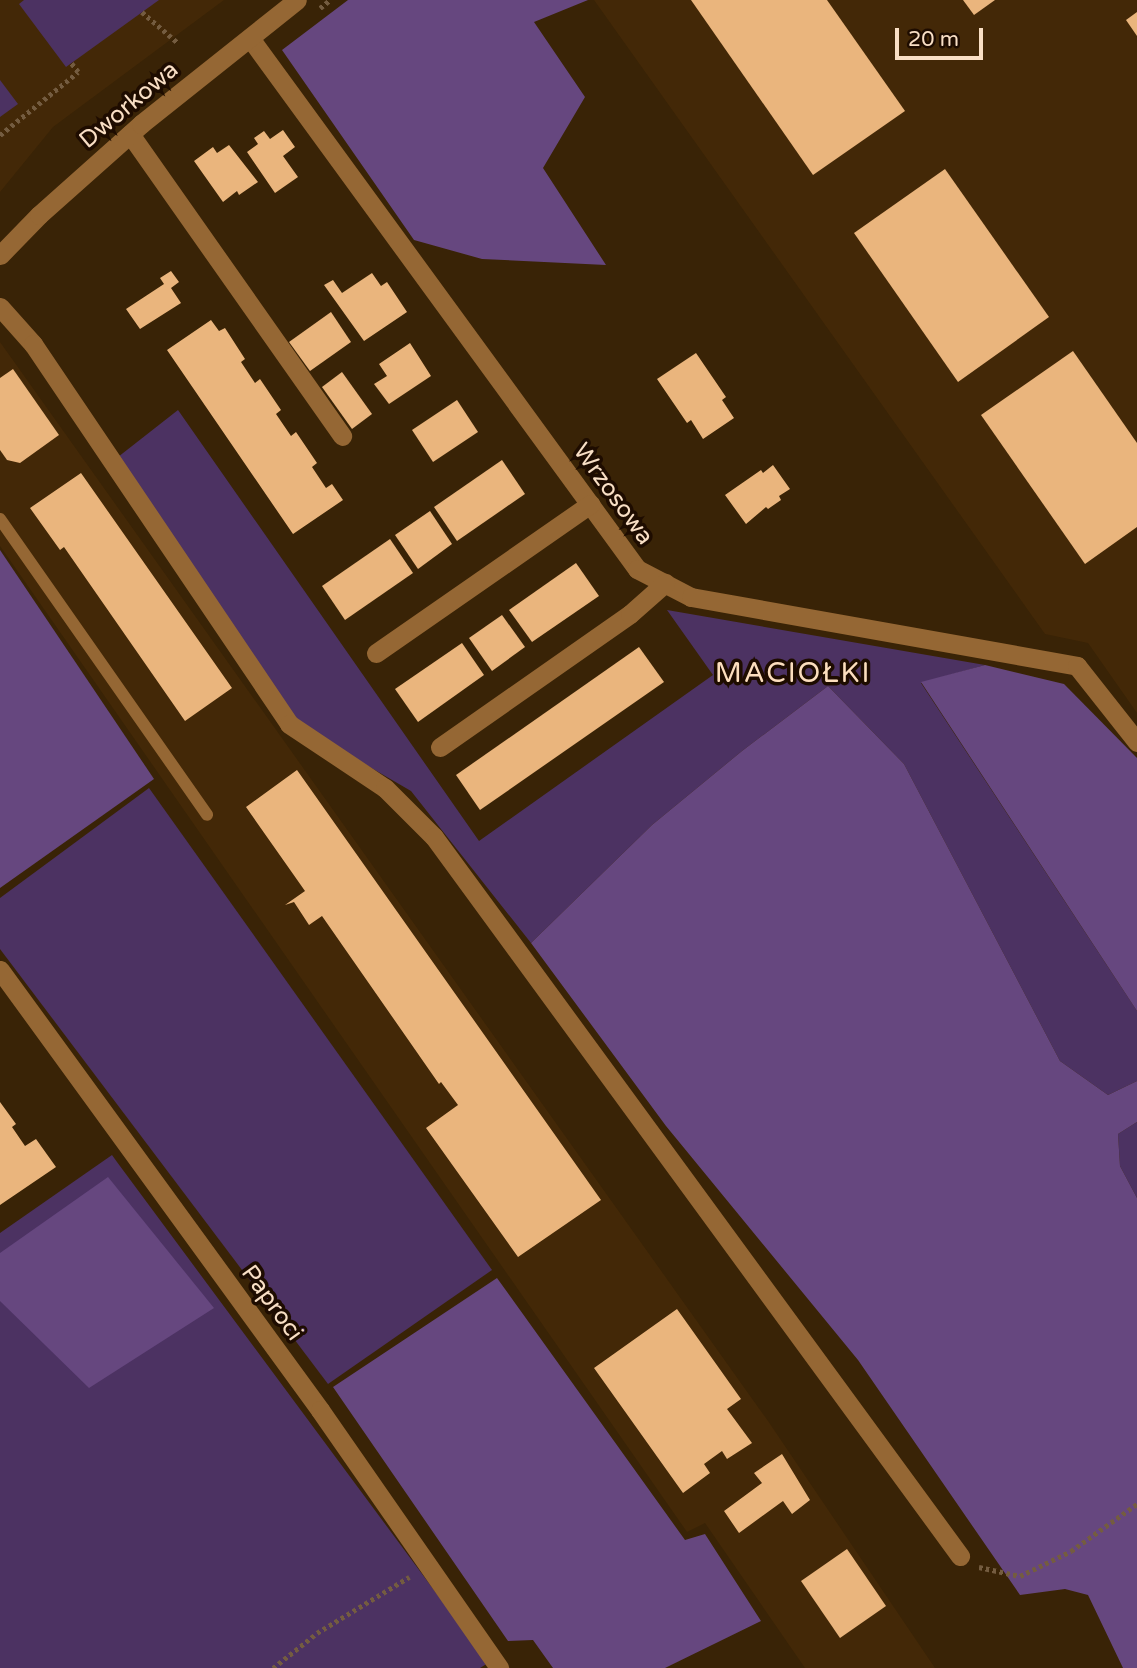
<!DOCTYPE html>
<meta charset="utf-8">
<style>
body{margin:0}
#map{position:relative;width:1137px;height:1668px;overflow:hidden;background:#392306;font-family:"Varela Round",sans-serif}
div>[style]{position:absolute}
.built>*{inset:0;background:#432807}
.green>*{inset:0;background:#4c3262}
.forest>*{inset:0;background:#66477f}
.building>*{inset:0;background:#eab57d}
.path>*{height:4.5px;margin-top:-2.25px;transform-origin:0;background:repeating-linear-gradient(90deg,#745c40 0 3.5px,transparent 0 7px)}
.service>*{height:12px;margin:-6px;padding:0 6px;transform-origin:6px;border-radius:6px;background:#956734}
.minor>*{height:19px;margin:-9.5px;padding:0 9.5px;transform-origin:9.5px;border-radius:9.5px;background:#956734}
.tertiary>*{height:19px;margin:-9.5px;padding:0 9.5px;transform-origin:9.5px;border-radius:9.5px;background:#956734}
span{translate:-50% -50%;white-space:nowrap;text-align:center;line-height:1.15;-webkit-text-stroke:7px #1e0c00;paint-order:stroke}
.street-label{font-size:24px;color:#f9dfc5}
.quarter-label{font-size:28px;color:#fcdebe;letter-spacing:2px}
.scale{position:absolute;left:895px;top:28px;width:88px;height:32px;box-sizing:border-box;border:4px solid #f9dfc5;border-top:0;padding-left:9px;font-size:21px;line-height:24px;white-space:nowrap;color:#f9dfc5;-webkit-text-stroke:5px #1e0c00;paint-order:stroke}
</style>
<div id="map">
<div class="built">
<div style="clip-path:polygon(0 0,224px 0,53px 127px,0 192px)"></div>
<div style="clip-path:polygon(594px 0,1137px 0,1137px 713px,1088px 643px,1045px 634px)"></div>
<div style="clip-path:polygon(0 342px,768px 1421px,935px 1668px,805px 1668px,705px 1523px,687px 1532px,0 546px)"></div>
</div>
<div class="green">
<div style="clip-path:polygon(24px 0,159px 0,66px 67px,19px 4px)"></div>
<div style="clip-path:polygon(0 80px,18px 104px,0 117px)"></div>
<div style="clip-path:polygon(178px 410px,479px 841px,713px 675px,667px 610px,985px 665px,921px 683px,1137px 1011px,1137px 1081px,1108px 1095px,1060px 1061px,904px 764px,828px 686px,742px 751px,652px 825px,531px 943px,411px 791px,294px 723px,118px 457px)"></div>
<div style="clip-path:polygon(149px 788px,492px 1270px,328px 1384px,0 949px,0 898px)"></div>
<div style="clip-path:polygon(1137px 1122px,1137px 1198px,1120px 1166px,1118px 1134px)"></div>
<div style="clip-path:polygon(112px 1155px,117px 1162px,488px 1663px,480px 1668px,0 1668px,0 1233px)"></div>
</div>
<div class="forest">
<div style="clip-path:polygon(348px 0,588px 0,534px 22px,585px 97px,543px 168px,606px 265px,482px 259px,414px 240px,282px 50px)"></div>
<div style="clip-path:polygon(0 550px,154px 779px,0 888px)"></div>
<div style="clip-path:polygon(985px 665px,1064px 684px,1137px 758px,1137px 1011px,921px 682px)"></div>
<div style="clip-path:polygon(828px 686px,904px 764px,1060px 1061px,1108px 1095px,1137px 1081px,1137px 1122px,1118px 1134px,1120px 1166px,1137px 1198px,1137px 1668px,1123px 1668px,1088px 1595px,1065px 1589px,1020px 1595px,858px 1360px,666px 1126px,531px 943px,652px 825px,742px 751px)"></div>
<div style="clip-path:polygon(108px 1177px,214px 1308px,89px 1388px,0 1301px,0 1253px)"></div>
<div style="clip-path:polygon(497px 1278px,685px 1540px,705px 1534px,761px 1621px,665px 1668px,553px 1668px,533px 1640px,508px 1641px,333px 1387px)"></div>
</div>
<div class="building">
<div style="clip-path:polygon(691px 0,827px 0,905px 111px,813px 175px)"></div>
<div style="clip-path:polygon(963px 0,995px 0,974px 15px)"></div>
<div style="clip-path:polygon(1137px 12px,1137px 36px,1126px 20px)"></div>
<div style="clip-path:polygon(283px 130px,295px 147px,283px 156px,298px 177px,275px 193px,247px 152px,258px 144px,254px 138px,264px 131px,270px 139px)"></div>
<div style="clip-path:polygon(229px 145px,258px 182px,239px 195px,237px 191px,223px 202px,194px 161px,213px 147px,217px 153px)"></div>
<div style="clip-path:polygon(945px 169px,1049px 317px,958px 382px,854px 233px)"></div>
<div style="clip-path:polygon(171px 271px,179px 282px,171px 288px,181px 303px,140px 329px,126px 309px,164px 284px,160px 278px)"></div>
<div style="clip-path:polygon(372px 273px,381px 286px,387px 282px,407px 312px,364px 341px,324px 285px,333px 280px,342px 293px)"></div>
<div style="clip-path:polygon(331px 312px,351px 342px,310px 371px,289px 342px)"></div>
<div style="clip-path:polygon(211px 320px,219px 331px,225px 328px,245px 359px,241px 362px,255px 383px,260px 379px,281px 410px,276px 414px,291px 436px,296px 432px,317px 463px,312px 467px,326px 488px,332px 484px,343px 500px,293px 534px,167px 350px)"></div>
<div style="clip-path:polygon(410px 343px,431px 376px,389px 404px,374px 384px,387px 376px,379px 364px)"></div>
<div style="clip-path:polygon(1073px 351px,1137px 443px,1137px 527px,1085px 564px,981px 415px)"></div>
<div style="clip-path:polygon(696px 353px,726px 397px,722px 400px,734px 418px,703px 439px,691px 420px,687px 423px,657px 379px)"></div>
<div style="clip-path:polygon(13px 369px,59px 435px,20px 463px,7px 460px,0 450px,0 378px)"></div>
<div style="clip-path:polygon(342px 372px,372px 414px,352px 429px,322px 387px)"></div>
<div style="clip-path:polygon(457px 400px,478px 432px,433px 462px,412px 430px)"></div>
<div style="clip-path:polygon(502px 460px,525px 494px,457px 541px,434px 507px)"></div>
<div style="clip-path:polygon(773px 465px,790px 489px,779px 496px,781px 500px,768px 509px,766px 507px,746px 524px,725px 495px,761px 470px,763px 473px)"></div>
<div style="clip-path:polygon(81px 473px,232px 688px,185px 721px,64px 547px,60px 550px,30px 508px)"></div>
<div style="clip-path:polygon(430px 511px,452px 544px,418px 569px,395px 535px)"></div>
<div style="clip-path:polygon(390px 539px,413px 573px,345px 620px,322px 586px)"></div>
<div style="clip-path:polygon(576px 563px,599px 596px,532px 642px,509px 610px)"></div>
<div style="clip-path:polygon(502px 615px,525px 647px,492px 671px,469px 638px)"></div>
<div style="clip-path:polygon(462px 643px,484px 675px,418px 722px,395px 689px)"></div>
<div style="clip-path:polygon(639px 647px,664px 682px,480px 810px,456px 775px)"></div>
<div style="clip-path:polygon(297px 770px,601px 1200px,518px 1257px,426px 1128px,458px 1105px,441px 1082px,439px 1084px,322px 916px,309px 925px,294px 902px,285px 905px,305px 891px,246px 807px)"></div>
<div style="clip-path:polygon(0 1102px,16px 1124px,12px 1127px,25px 1146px,36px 1139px,56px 1167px,0 1205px)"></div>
<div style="clip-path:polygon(677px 1309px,741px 1399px,727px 1409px,752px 1443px,727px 1459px,722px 1451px,704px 1464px,710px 1473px,683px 1493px,594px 1368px)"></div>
<div style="clip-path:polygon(782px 1454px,810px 1500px,792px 1514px,783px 1501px,739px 1533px,724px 1511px,762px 1483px,754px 1473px)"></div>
<div style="clip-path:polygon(847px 1549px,886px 1606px,840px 1638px,801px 1581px)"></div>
</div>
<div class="path">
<div style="left:320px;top:8px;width:13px;rotate:-39deg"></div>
<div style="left:142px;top:12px;width:46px;rotate:40.6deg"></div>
<div style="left:0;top:135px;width:100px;rotate:-38.9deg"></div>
<div style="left:78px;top:72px;width:11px;rotate:-128deg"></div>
<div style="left:979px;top:1567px;width:42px;rotate:12.4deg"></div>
<div style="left:1020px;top:1576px;width:57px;rotate:-26.1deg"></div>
<div style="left:1071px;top:1551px;width:81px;rotate:-35.5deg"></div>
<div style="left:273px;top:1668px;width:56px;rotate:-38.5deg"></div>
<div style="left:317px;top:1633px;width:108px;rotate:-31.3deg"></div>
</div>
<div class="service">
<div style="left:0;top:519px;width:361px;rotate:55deg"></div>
</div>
<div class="minor">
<div style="left:250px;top:38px;width:657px;rotate:53.91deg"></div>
<div style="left:637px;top:569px;width:61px;rotate:27.4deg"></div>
<div style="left:691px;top:597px;width:392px;rotate:10.1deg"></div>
<div style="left:1077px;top:666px;width:97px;rotate:51.7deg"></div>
<div style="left:130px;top:134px;width:369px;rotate:54.9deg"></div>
<div style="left:0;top:307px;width:50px;rotate:48.3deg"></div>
<div style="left:33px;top:344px;width:458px;rotate:56deg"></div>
<div style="left:289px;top:724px;width:115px;rotate:33.7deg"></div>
<div style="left:385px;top:788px;width:69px;rotate:45deg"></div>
<div style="left:434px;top:837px;width:891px;rotate:53.81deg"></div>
<div style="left:376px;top:653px;width:261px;rotate:-34.8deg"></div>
<div style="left:440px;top:747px;width:232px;rotate:-35deg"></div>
<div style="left:630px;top:614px;width:47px;rotate:-41.5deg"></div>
<div style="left:0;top:970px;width:544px;rotate:53.97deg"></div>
<div style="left:320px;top:1410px;width:314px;rotate:55.2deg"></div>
</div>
<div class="tertiary">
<div style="left:0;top:255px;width:56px;rotate:-45.7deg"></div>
<div style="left:39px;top:215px;width:137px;rotate:-41.7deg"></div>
<div style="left:141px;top:124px;width:199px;rotate:-38.5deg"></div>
</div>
<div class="street-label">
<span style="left:129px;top:105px;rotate:-40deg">Dworkowa</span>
<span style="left:613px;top:494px;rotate:54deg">Wrzosowa</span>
<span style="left:272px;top:1303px;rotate:54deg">Paproci</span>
</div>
<div class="quarter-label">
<span style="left:793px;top:673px">MACIOŁKI</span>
</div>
<div class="scale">20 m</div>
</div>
